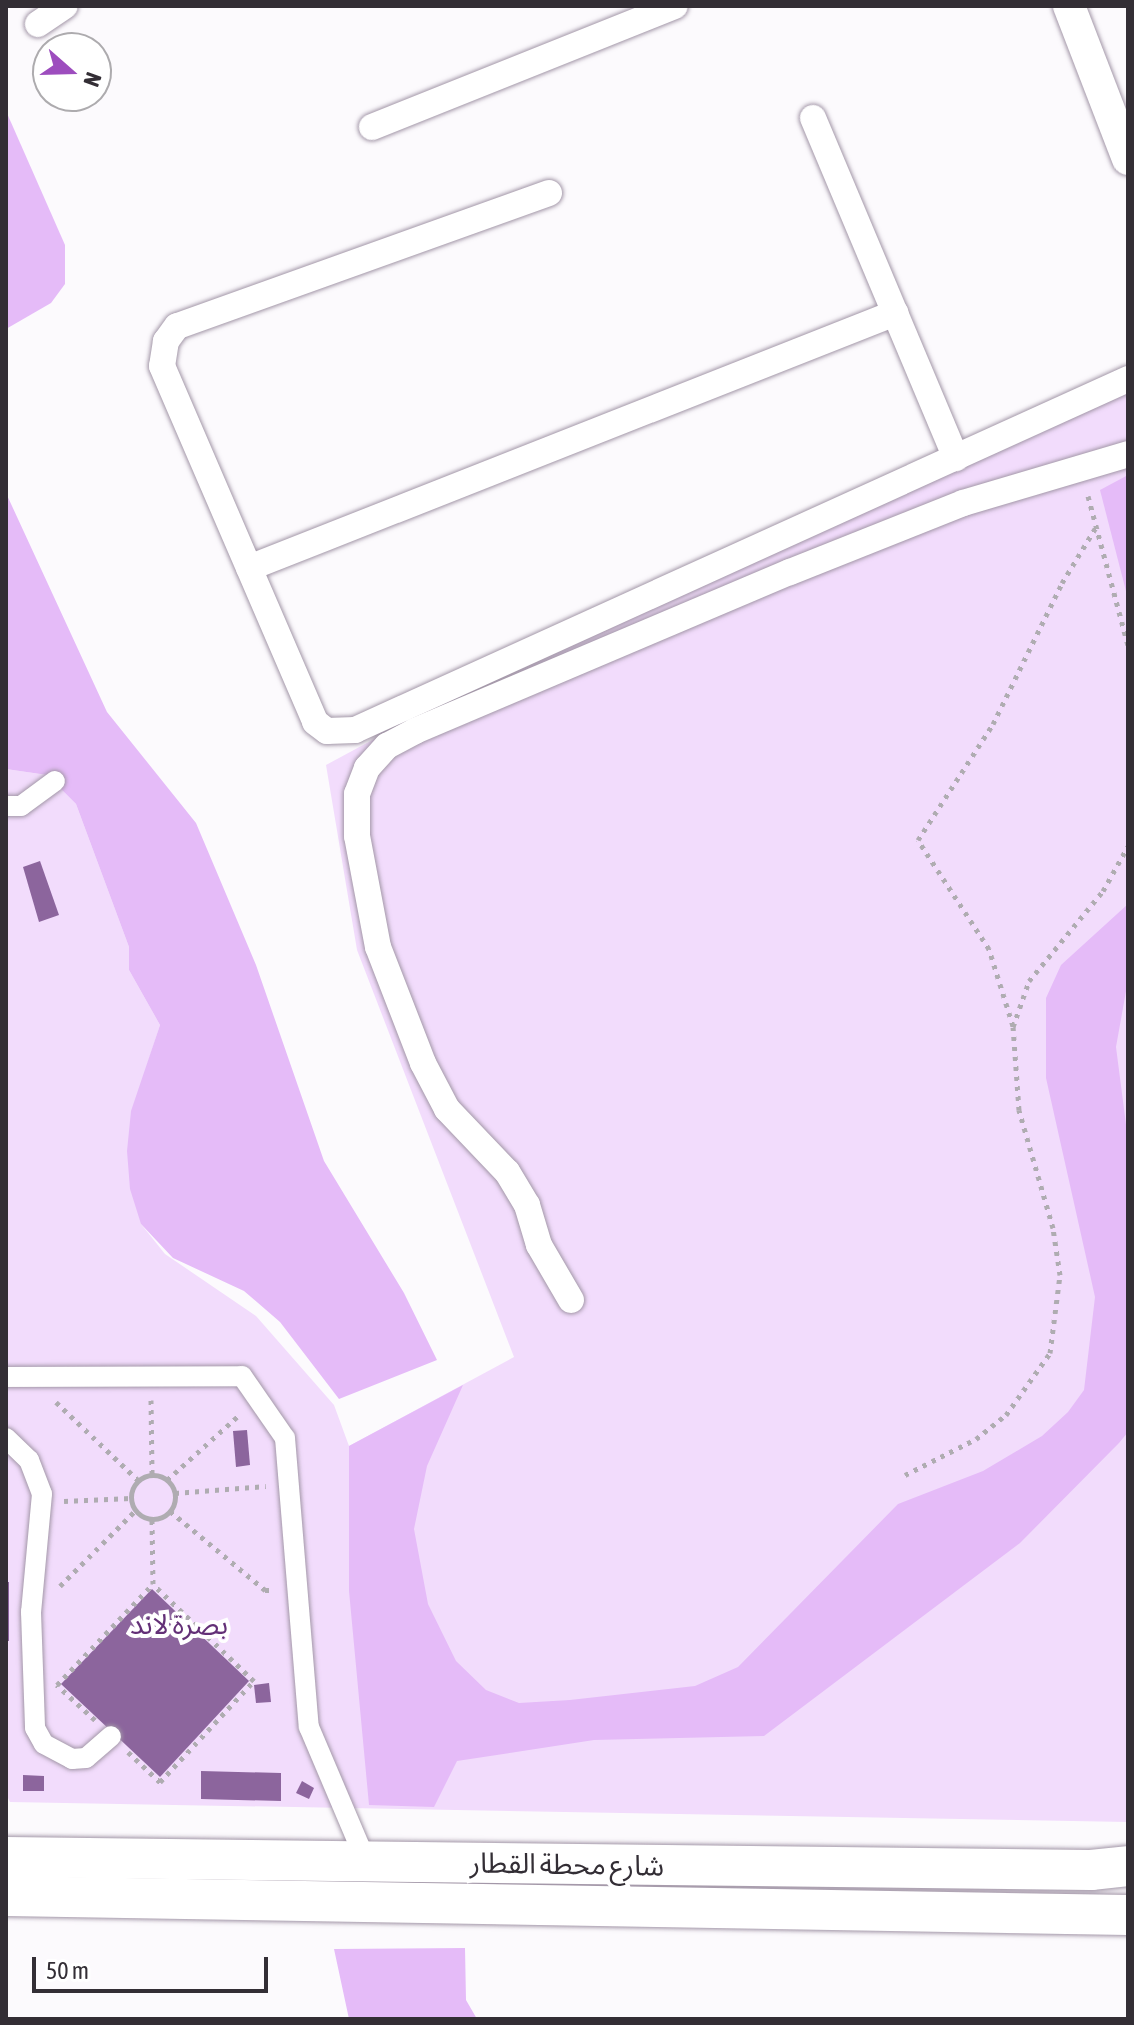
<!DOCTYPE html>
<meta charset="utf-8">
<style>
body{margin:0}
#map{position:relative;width:1134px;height:2025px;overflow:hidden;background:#fcfafd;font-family:"Asap Condensed","Noto Sans Arabic",sans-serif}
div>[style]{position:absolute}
.green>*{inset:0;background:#f2dcfc}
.water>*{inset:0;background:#e5bbf8}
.building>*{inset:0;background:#8c659d}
.path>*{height:5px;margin-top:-2.5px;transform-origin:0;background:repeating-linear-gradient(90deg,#afacb1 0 4px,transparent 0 10px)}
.path>.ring{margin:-2.5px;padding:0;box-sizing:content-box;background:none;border:5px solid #afacb1;border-radius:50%}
.roads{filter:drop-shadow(0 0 2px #a397a8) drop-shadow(0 0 2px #a397a8)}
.pedestrian>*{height:20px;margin:-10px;padding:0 10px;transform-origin:10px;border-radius:10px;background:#fff}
.minor>*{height:26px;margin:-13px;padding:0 13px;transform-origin:13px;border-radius:13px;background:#fff}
.tertiary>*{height:32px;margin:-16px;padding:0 16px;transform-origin:16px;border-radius:16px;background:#fff}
.primary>*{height:40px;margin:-20px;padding:0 20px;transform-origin:20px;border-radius:20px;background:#fff}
span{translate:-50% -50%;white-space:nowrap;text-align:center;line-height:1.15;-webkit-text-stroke:8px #fff;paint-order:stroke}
.park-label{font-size:28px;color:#633077}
.street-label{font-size:28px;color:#332e35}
.frame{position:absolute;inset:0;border:8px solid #332e35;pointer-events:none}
.north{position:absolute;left:32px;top:32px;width:80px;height:80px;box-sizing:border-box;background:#fff;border:2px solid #adabae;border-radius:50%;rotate:110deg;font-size:22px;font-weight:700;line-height:32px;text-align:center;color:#332e35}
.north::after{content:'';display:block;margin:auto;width:28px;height:36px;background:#9d4dbe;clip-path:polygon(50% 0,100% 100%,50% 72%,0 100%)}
.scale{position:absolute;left:32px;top:1957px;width:236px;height:36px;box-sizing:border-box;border:4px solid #332e35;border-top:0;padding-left:10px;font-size:24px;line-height:28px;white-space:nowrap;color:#332e35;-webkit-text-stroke:6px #fff;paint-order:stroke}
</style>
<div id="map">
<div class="green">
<div style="clip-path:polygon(1128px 390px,1128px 1822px,10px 1802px,6px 1794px,6px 769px,47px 775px,76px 804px,129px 947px,129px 970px,160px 1025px,145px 1071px,141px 1224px,165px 1254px,256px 1316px,334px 1405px,349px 1446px,514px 1357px,357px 950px,326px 765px,404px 723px)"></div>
</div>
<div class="water">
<div style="clip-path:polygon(6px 111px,65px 245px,65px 284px,51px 303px,6px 329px)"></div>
<div style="clip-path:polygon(1128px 475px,1128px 599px,1100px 490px)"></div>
<div style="clip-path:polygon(6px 493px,107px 712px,196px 823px,256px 965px,324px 1161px,404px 1293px,437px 1360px,339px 1399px,280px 1322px,244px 1291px,173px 1258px,141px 1224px,130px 1189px,127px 1151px,131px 1111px,160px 1025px,129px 970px,129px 947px,76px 804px,47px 775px,6px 769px)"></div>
<div style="clip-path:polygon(1128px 904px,1128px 980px,1116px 1047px,1128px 1140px,1128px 1432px,1119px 1443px,1020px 1543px,764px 1736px,594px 1740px,457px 1761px,434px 1807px,369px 1805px,349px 1591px,349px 1446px,463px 1385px,427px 1466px,414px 1529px,428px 1604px,456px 1661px,486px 1690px,519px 1703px,570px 1700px,695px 1686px,738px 1667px,898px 1504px,983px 1471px,1042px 1436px,1068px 1412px,1084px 1390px,1095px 1297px,1046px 1078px,1046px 998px,1061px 965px)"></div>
<div style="clip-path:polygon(465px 1948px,466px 2000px,477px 2019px,349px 2019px,334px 1949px)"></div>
</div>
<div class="building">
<div style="clip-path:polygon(40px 861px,59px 915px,39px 922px,23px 867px)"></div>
<div style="clip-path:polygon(247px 1430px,250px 1465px,236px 1467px,233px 1431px)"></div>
<div style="clip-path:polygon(6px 1582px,9px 1582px,9px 1641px,6px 1641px)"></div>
<div style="clip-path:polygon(152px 1589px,249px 1681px,160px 1777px,61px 1684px)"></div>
<div style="clip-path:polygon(269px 1683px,271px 1702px,256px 1703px,254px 1685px)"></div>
<div style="clip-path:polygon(201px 1771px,281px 1773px,281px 1801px,201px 1799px)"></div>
<div style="clip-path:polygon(23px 1775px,44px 1776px,44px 1791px,23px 1791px)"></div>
<div style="clip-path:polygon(302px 1781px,314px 1788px,309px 1799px,296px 1793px)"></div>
</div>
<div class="path">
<div style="left:1088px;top:496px;width:154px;rotate:75deg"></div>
<div style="left:1013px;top:1026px;width:81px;rotate:-107.3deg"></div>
<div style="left:989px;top:949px;width:130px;rotate:-123.1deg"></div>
<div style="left:918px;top:840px;width:138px;rotate:-57.1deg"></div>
<div style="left:993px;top:724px;width:157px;rotate:-63.9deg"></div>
<div style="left:1062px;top:583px;width:66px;rotate:-58.7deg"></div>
<div style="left:151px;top:1400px;width:75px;rotate:89.2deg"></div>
<div style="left:56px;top:1402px;width:113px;rotate:43.6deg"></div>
<div class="ring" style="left:131px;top:1475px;width:39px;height:39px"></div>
<div style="left:905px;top:1475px;width:80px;rotate:-26.9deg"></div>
<div style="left:976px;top:1439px;width:38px;rotate:-39deg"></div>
<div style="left:1006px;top:1415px;width:76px;rotate:-54.6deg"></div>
<div style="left:1050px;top:1353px;width:79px;rotate:-82.7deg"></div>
<div style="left:1060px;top:1275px;width:48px;rotate:-98.5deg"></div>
<div style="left:1053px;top:1228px;width:123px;rotate:-106.1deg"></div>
<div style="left:1019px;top:1110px;width:83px;rotate:-94.1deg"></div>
<div style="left:1013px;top:1027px;width:49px;rotate:-70.8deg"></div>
<div style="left:1029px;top:981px;width:117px;rotate:-50.6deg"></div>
<div style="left:1103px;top:891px;width:51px;rotate:-60.9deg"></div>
<div style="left:167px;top:1480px;width:96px;rotate:-42deg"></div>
<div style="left:175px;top:1493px;width:91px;rotate:-4.4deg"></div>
<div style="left:64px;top:1501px;width:67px;rotate:-2.6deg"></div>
<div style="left:170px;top:1511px;width:124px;rotate:39.7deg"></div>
<div style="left:265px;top:1590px;width:7px"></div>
<div style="left:60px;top:1586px;width:107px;rotate:-45deg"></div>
<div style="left:95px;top:1720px;width:52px;rotate:-137.4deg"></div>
<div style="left:57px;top:1685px;width:139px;rotate:-46.5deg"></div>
<div style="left:128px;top:1752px;width:44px;rotate:43.2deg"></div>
<div style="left:160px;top:1782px;width:138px;rotate:-47.1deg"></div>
<div style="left:254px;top:1681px;width:140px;rotate:-136.2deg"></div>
<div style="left:153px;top:1584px;width:65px;rotate:-90.9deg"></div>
</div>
<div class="roads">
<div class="pedestrian">
<div style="left:6px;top:806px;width:15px"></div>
<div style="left:21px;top:806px;width:42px;rotate:-36.3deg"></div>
<div style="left:6px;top:1377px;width:236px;rotate:-0.2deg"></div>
<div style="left:242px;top:1376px;width:75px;rotate:55.3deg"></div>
<div style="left:285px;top:1438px;width:290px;rotate:85.3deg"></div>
<div style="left:309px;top:1727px;width:146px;rotate:67deg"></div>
<div style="left:6px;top:1438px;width:32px;rotate:44deg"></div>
<div style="left:29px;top:1460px;width:36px;rotate:69deg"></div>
<div style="left:42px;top:1494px;width:119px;rotate:95.3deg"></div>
<div style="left:31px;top:1612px;width:116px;rotate:88deg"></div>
<div style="left:35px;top:1728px;width:18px;rotate:61deg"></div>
<div style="left:44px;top:1744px;width:32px;rotate:28deg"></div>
<div style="left:72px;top:1759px;width:14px;rotate:-4deg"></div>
<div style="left:86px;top:1758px;width:33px;rotate:-41deg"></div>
</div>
<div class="minor">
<div style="left:38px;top:24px;width:32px;rotate:-34deg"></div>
<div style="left:813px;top:118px;width:369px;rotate:67.2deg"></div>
<div style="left:372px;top:127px;width:326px;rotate:-21.8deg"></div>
<div style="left:549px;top:193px;width:395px;rotate:160.3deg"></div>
<div style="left:177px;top:326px;width:19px;rotate:126deg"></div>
<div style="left:166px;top:341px;width:25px;rotate:99deg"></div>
<div style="left:162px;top:366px;width:387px;rotate:66.7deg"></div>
<div style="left:315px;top:722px;width:15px;rotate:37deg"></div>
<div style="left:327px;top:731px;width:28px;rotate:-2deg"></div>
<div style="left:355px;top:730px;width:849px;rotate:-24.42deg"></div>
<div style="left:249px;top:568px;width:695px;rotate:-21.54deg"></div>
<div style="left:571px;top:1300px;width:64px;rotate:-120.2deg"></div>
<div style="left:539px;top:1245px;width:42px;rotate:-106.7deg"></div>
<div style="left:527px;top:1205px;width:39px;rotate:-121deg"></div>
<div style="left:507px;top:1172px;width:87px;rotate:-133.6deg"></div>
<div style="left:447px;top:1109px;width:52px;rotate:-117.6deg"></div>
<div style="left:423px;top:1063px;width:124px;rotate:-111.2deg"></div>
<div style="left:378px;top:947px;width:113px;rotate:-100.7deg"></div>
<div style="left:357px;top:836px;width:42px;rotate:-90deg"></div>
<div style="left:357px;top:794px;width:28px;rotate:-69deg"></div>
<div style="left:367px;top:768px;width:30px;rotate:-48deg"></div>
<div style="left:387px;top:746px;width:32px;rotate:-28deg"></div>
<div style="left:415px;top:731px;width:407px;rotate:-23deg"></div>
<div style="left:790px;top:572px;width:186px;rotate:-21.7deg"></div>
<div style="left:963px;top:503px;width:172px;rotate:-16.5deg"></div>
</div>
<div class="tertiary">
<div style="left:1069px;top:6px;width:164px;rotate:68.9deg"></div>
</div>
<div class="primary">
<div style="left:6px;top:1857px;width:1085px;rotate:0.69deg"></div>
<div style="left:1091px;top:1870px;width:37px;rotate:-6deg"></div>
<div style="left:6px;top:1896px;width:1122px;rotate:0.97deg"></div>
</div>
</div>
<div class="park-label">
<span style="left:179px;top:1624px">بصرة لاند</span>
</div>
<div class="street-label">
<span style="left:567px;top:1864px;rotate:1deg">شارع محطة القطار</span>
</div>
<div class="frame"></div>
<div class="north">N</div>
<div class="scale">50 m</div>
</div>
